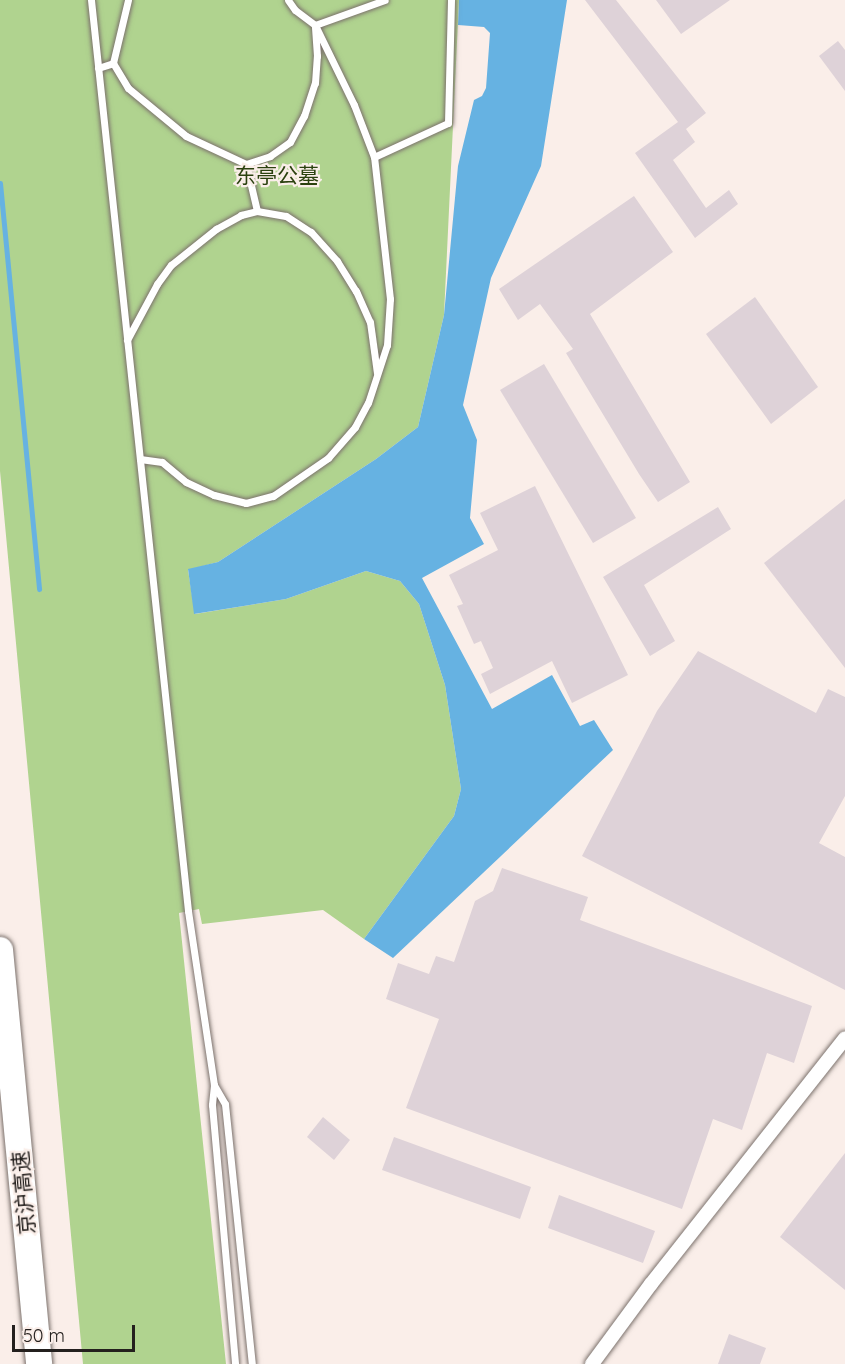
<!DOCTYPE html>
<meta charset="utf-8">
<style>
body{margin:0}
#map{position:relative;width:845px;height:1364px;overflow:hidden;background:#faeee9;font-family:Quicksand,"Noto Sans SC",sans-serif}
div>[style]{position:absolute}
.green>*{inset:0;background:#b0d38f}
.water>*{inset:0;background:#66b2e2}
.stream>*{height:5px;margin:-2.5px;padding:0 2.5px;transform-origin:2.5px;border-radius:2.5px;background:#66b2e2}
.building>*{inset:0;background:#ded2d8}
.roads{filter:drop-shadow(0 0 2px #7c726d) drop-shadow(0 0 2px #7c726d)}
.service>*{height:7px;margin:-3.5px;padding:0 3.5px;transform-origin:3.5px;border-radius:3.5px;background:#fff}
.minor>*{height:14px;margin:-7px;padding:0 7px;transform-origin:7px;border-radius:7px;background:#fff}
.motorway>*{height:26px;margin:-13px;padding:0 13px;transform-origin:13px;border-radius:13px;background:#fff}
span{translate:-50% -50%;white-space:nowrap;text-align:center;line-height:1.15;-webkit-text-stroke:4.5px #faeee9;paint-order:stroke}
.park-label{font-size:21px;color:#2b410f}
.street-label{font-size:21px;color:#24201e}
.scale{position:absolute;left:12px;top:1325px;width:123px;height:27px;box-sizing:border-box;border:3px solid #24201e;border-top:0;padding-left:8px;font-size:18px;line-height:21px;white-space:nowrap;color:#24201e;-webkit-text-stroke:4px #faeee9;paint-order:stroke}
</style>
<div id="map">
<div class="green">
<div style="clip-path:polygon(0 0,459px 0,444px 315px,418px 427px,376px 459px,218px 562px,188px 570px,195px 614px,286px 599px,366px 571px,400px 581px,419px 604px,445px 685px,461px 789px,454px 816px,364px 939px,323px 910px,202px 924px,199px 909px,179px 913px,226px 1364px,83px 1364px,0 471px)"></div>
</div>
<div class="water">
<div style="clip-path:polygon(459px 0,567px 0,541px 166px,491px 278px,463px 405px,477px 440px,470px 518px,484px 544px,422px 578px,492px 709px,552px 675px,580px 726px,594px 720px,613px 750px,393px 958px,364px 939px,454px 816px,461px 789px,445px 685px,419px 604px,400px 581px,366px 571px,286px 599px,194px 614px,188px 569px,218px 562px,376px 459px,418px 427px,444px 315px,458px 166px,474px 100px,482px 96px,486px 88px,490px 33px,484px 27px,458px 25px)"></div>
</div>
<div class="stream">
<div style="left:0;top:183px;width:408px;rotate:84.5deg"></div>
</div>
<div class="building">
<div style="clip-path:polygon(585px 0,616px 0,706px 113px,686px 129px,695px 142px,673px 160px,706px 208px,729px 190px,738px 204px,695px 238px,635px 153px,678px 122px)"></div>
<div style="clip-path:polygon(656px 0,730px 0,681px 34px)"></div>
<div style="clip-path:polygon(838px 41px,845px 50px,845px 91px,819px 56px)"></div>
<div style="clip-path:polygon(634px 196px,673px 252px,590px 314px,690px 482px,658px 502px,639px 474px,566px 353px,573px 349px,540px 304px,518px 320px,499px 289px)"></div>
<div style="clip-path:polygon(755px 297px,818px 387px,771px 424px,706px 334px)"></div>
<div style="clip-path:polygon(544px 364px,636px 518px,593px 543px,500px 390px)"></div>
<div style="clip-path:polygon(535px 486px,628px 675px,572px 703px,552px 661px,490px 694px,481px 674px,493px 668px,481px 641px,474px 644px,457px 606px,463px 604px,449px 575px,498px 550px,480px 513px)"></div>
<div style="clip-path:polygon(845px 499px,845px 668px,764px 563px)"></div>
<div style="clip-path:polygon(718px 507px,731px 529px,644px 585px,675px 641px,650px 656px,603px 577px)"></div>
<div style="clip-path:polygon(698px 651px,816px 713px,828px 689px,845px 697px,845px 796px,819px 843px,845px 857px,845px 990px,582px 856px,657px 711px)"></div>
<div style="clip-path:polygon(502px 868px,588px 897px,580px 920px,812px 1006px,794px 1063px,767px 1053px,742px 1130px,713px 1119px,682px 1209px,406px 1108px,439px 1019px,386px 999px,398px 963px,429px 974px,436px 956px,454px 962px,475px 901px,493px 891px)"></div>
<div style="clip-path:polygon(323px 1117px,350px 1140px,334px 1160px,307px 1137px)"></div>
<div style="clip-path:polygon(394px 1137px,531px 1187px,520px 1219px,382px 1170px)"></div>
<div style="clip-path:polygon(845px 1153px,845px 1290px,780px 1237px)"></div>
<div style="clip-path:polygon(559px 1195px,655px 1231px,643px 1263px,548px 1228px)"></div>
<div style="clip-path:polygon(729px 1334px,766px 1348px,760px 1364px,718px 1364px)"></div>
</div>
<div class="roads">
<div class="service">
<div style="left:91px;top:0;width:916px;rotate:83.92deg"></div>
<div style="left:188px;top:911px;width:176px;rotate:81.5deg"></div>
<div style="left:214px;top:1085px;width:20px;rotate:96deg"></div>
<div style="left:212px;top:1105px;width:260px;rotate:84.9deg"></div>
<div style="left:113px;top:63px;width:65px;rotate:-76.6deg"></div>
<div style="left:98px;top:68px;width:16px;rotate:-18deg"></div>
<div style="left:113px;top:63px;width:29px;rotate:59deg"></div>
<div style="left:128px;top:88px;width:75px;rotate:39.6deg"></div>
<div style="left:186px;top:136px;width:66px;rotate:25deg"></div>
<div style="left:246px;top:164px;width:48px;rotate:76.8deg"></div>
<div style="left:374px;top:157px;width:81px;rotate:-24.7deg"></div>
<div style="left:448px;top:123px;width:123px;rotate:-88.6deg"></div>
<div style="left:246px;top:164px;width:25px;rotate:-18deg"></div>
<div style="left:270px;top:156px;width:24px;rotate:-35deg"></div>
<div style="left:290px;top:142px;width:30px;rotate:-62deg"></div>
<div style="left:304px;top:116px;width:35px;rotate:-72deg"></div>
<div style="left:315px;top:83px;width:27px;rotate:-86deg"></div>
<div style="left:317px;top:56px;width:31px;rotate:-94deg"></div>
<div style="left:315px;top:25px;width:74px;rotate:-19.7deg"></div>
<div style="left:127px;top:340px;width:64px;rotate:-61.8deg"></div>
<div style="left:157px;top:284px;width:24px;rotate:-54deg"></div>
<div style="left:171px;top:265px;width:58px;rotate:-38.7deg"></div>
<div style="left:216px;top:229px;width:29px;rotate:-29deg"></div>
<div style="left:241px;top:215px;width:16px;rotate:-14deg"></div>
<div style="left:257px;top:211px;width:29px;rotate:10deg"></div>
<div style="left:286px;top:216px;width:30px;rotate:33deg"></div>
<div style="left:311px;top:232px;width:39px;rotate:48deg"></div>
<div style="left:337px;top:261px;width:36px;rotate:58deg"></div>
<div style="left:356px;top:291px;width:34px;rotate:66deg"></div>
<div style="left:370px;top:322px;width:51px;rotate:82.2deg"></div>
<div style="left:140px;top:459px;width:22px;rotate:8deg"></div>
<div style="left:162px;top:462px;width:31px;rotate:40deg"></div>
<div style="left:186px;top:482px;width:31px;rotate:25deg"></div>
<div style="left:214px;top:495px;width:33px;rotate:14deg"></div>
<div style="left:246px;top:503px;width:28px;rotate:-15deg"></div>
<div style="left:273px;top:496px;width:67px;rotate:-34.6deg"></div>
<div style="left:328px;top:458px;width:41px;rotate:-48.9deg"></div>
<div style="left:355px;top:427px;width:27px;rotate:-62deg"></div>
<div style="left:368px;top:403px;width:61px;rotate:-71.9deg"></div>
<div style="left:387px;top:345px;width:46px;rotate:-86.3deg"></div>
<div style="left:390px;top:299px;width:143px;rotate:-96.4deg"></div>
<div style="left:374px;top:157px;width:56px;rotate:-111deg"></div>
<div style="left:354px;top:105px;width:89px;rotate:-116deg"></div>
<div style="left:315px;top:25px;width:25px;rotate:-143deg"></div>
<div style="left:295px;top:10px;width:12px;rotate:-125deg"></div>
<div style="left:214px;top:1085px;width:22px;rotate:60deg"></div>
<div style="left:225px;top:1104px;width:261px;rotate:84.1deg"></div>
</div>
<div class="minor">
<div style="left:592px;top:1364px;width:99px;rotate:-53.6deg"></div>
<div style="left:651px;top:1284px;width:313px;rotate:-51.7deg"></div>
</div>
<div class="motorway">
<div style="left:0;top:950px;width:416px;rotate:84.6deg"></div>
</div>
</div>
<div class="park-label">
<span style="left:277px;top:175px">东亭公墓</span>
</div>
<div class="street-label">
<span style="left:23px;top:1193px;rotate:-95deg">京沪高速</span>
</div>
<div class="scale">50 m</div>
</div>
